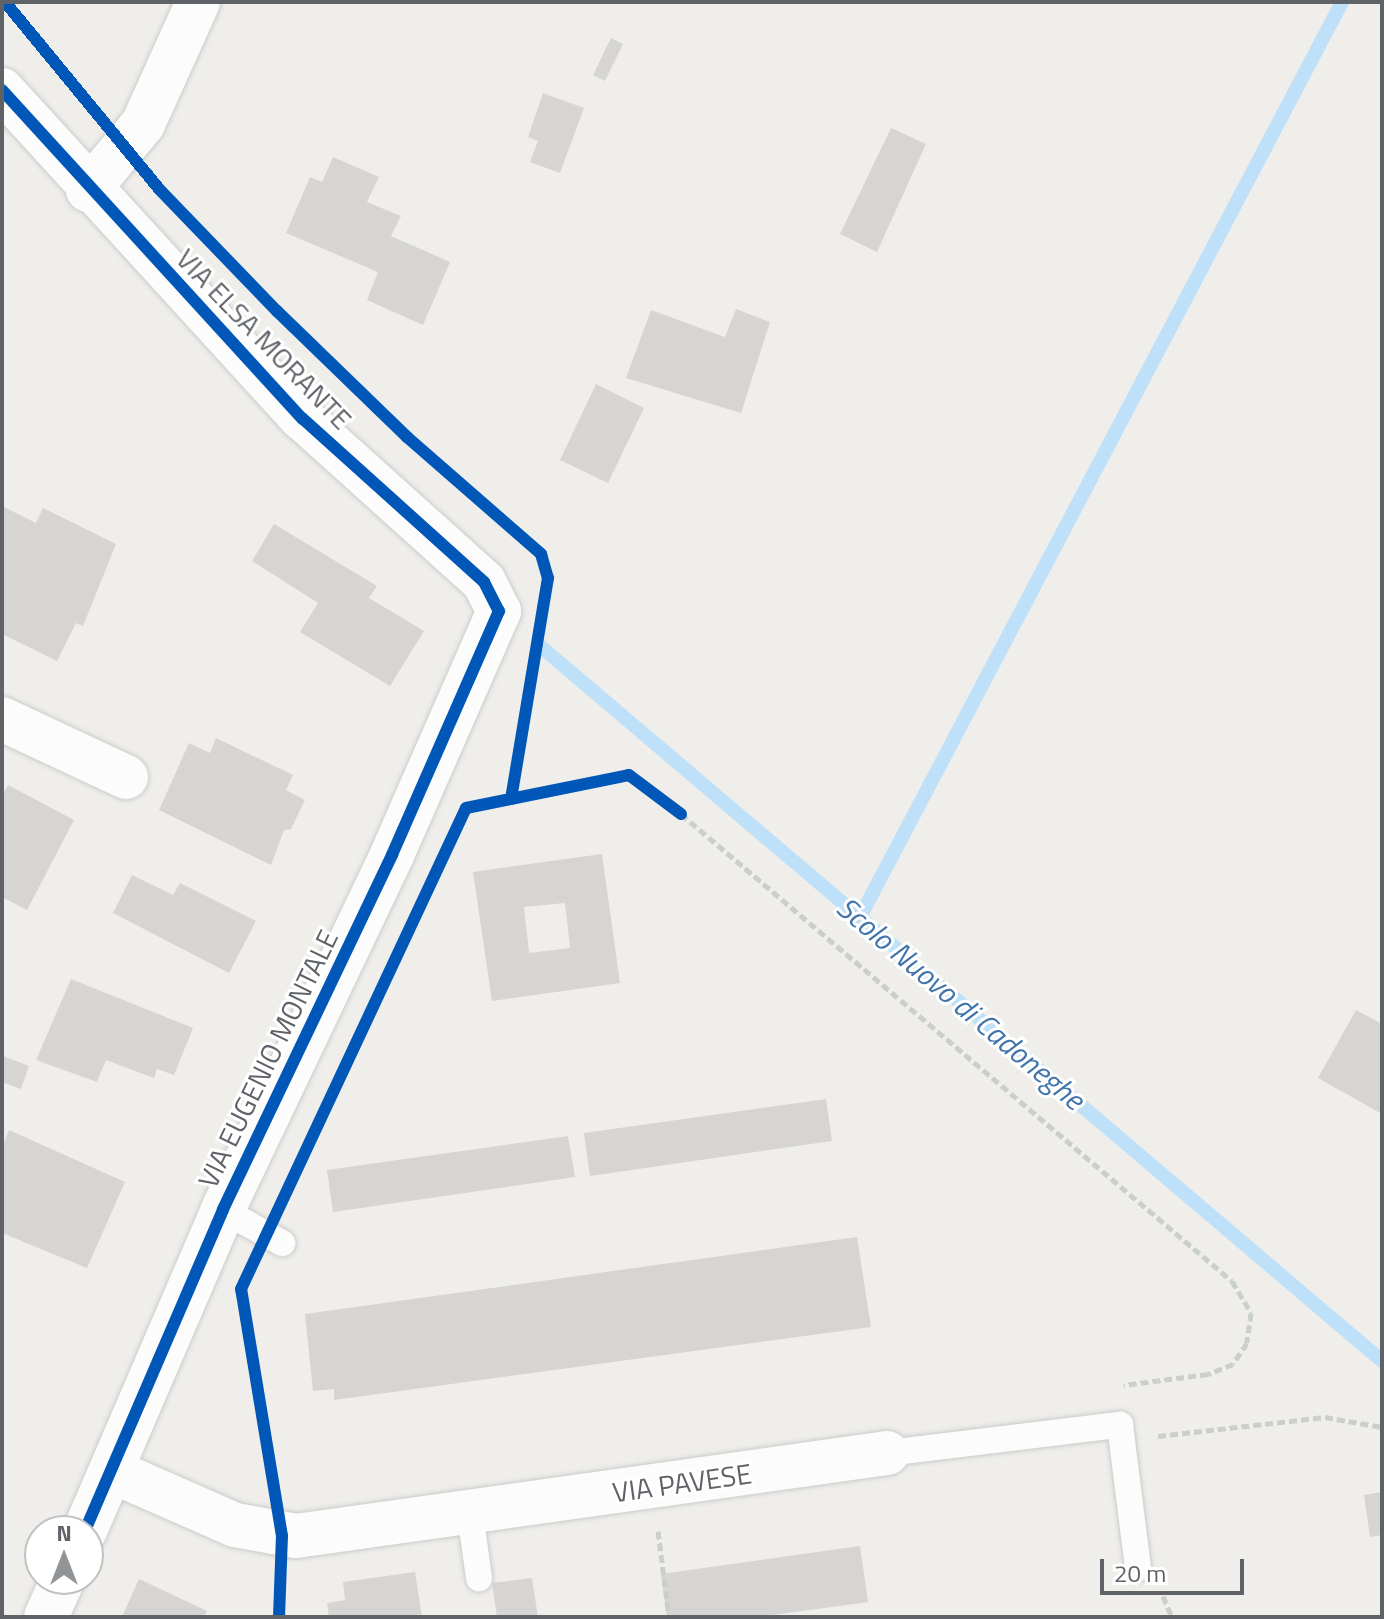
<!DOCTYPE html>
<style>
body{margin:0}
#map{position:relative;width:1384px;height:1619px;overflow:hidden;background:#efeeea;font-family:"Titillium Web",sans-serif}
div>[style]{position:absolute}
.stream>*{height:14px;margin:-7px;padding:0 7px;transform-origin:7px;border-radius:7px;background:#bfe0f9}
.building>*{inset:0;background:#d6d5d3}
.path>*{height:5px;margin-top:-2.5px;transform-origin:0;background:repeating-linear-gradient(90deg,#cacfcc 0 8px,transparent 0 12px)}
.roads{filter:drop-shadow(0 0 2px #cbcccc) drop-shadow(0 0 2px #cbcccc)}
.lane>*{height:26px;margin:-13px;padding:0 13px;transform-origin:13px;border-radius:13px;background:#fdfcfc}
.street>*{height:44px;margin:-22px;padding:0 22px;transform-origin:22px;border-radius:22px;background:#fdfcfc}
.cycleway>*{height:12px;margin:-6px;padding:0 6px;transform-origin:6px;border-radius:6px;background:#0057b8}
span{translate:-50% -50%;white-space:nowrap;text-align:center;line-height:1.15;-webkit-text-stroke:6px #fff;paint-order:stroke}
.street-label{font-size:28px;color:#5f6368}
.water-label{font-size:30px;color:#4174aa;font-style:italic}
.frame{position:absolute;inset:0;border:4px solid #5f6368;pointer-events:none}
.north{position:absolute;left:24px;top:1515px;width:80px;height:80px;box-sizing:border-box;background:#fff;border:2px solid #bfc1c3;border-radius:50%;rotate:0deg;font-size:22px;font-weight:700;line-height:32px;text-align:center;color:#5f6368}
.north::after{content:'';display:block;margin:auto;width:28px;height:36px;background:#919496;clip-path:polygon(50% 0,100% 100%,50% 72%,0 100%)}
.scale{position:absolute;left:1100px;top:1559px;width:144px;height:36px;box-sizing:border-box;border:4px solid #5f6368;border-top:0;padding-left:10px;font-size:24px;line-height:28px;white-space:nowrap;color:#5f6368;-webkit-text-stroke:6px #fff;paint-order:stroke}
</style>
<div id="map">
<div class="stream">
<div style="left:539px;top:645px;width:1106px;rotate:40.34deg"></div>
<div style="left:860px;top:917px;width:1034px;rotate:-62.22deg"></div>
</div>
<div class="building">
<div style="clip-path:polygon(611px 38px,623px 44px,605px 81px,593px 75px)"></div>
<div style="clip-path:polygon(543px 93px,584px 108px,560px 173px,530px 162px,538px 141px,528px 137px)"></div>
<div style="clip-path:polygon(891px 128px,926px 144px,877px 252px,840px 234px)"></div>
<div style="clip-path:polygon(333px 157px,379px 177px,367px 202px,401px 216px,391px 236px,450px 262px,423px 325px,367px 300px,378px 272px,286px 233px,310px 177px,322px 182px)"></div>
<div style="clip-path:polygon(736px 309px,770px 322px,741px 413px,626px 378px,651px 310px,725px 337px)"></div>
<div style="clip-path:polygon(596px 384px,644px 408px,608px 483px,560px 460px)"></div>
<div style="clip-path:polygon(2px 506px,36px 523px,43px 508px,116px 544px,83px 626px,76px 623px,57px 661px,2px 634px)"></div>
<div style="clip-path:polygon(274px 524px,377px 586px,369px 598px,424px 631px,390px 686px,300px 632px,318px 603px,252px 561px)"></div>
<div style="clip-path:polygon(216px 738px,293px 775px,286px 790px,305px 800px,291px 829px,284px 830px,271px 865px,159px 810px,189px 743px,210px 753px)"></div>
<div style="clip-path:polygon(8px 785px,74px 820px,27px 910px,2px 897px,2px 796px)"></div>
<div style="clip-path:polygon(evenodd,602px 854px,620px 983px,492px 1001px,473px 872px,602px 854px,565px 903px,570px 948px,529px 953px,524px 907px,565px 903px)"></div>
<div style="clip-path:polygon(132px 875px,173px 895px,180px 883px,256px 921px,229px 973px,113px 913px)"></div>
<div style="clip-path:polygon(71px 979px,193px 1028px,174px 1075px,157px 1069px,154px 1078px,106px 1060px,97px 1082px,36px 1060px)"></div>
<div style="clip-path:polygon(1356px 1010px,1382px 1024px,1382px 1114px,1318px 1078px)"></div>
<div style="clip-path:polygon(3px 1056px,29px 1066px,21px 1089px,2px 1082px)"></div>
<div style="clip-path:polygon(826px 1099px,832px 1141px,590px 1176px,584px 1133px)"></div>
<div style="clip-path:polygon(9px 1130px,125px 1182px,87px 1268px,2px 1233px,2px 1148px)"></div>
<div style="clip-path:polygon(568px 1136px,575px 1177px,333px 1212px,327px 1170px)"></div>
<div style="clip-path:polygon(857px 1237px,871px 1327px,334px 1400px,334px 1389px,313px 1391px,305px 1314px)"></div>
<div style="clip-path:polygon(1382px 1492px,1382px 1535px,1370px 1537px,1364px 1495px)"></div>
<div style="clip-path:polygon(860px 1546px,868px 1602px,758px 1617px,667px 1617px,661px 1574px)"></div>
<div style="clip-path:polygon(415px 1572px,422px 1617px,329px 1617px,327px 1603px,345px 1600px,343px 1582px)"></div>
<div style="clip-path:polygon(532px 1578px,538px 1617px,497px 1617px,492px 1583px)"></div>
<div style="clip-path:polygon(139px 1579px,207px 1611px,204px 1617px,122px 1617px)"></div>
</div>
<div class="path">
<div style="left:681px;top:814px;width:722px;rotate:40.28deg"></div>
<div style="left:1232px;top:1281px;width:37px;rotate:59deg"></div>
<div style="left:1251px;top:1313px;width:30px;rotate:98deg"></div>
<div style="left:1247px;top:1343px;width:25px;rotate:124deg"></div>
<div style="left:1233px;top:1364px;width:27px;rotate:158deg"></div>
<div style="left:1208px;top:1374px;width:85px;rotate:172.5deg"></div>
<div style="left:1158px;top:1436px;width:168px;rotate:-6.5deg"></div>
<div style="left:1325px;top:1417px;width:58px;rotate:10deg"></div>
<div style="left:658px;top:1531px;width:87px;rotate:82.7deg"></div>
<div style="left:1163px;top:1596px;width:23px;rotate:67deg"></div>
</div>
<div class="roads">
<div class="lane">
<div style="left:223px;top:1210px;width:68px;rotate:29.2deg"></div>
<div style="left:887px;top:1453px;width:235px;rotate:-6.9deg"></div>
<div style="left:1120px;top:1425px;width:144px;rotate:82.8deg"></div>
<div style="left:470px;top:1513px;width:66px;rotate:82.1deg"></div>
</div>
<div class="street">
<div style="left:2px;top:90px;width:445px;rotate:47.6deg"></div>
<div style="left:302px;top:418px;width:245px;rotate:42deg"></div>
<div style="left:484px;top:582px;width:33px;rotate:63deg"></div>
<div style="left:499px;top:611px;width:266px;rotate:113.7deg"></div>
<div style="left:392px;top:855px;width:393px;rotate:115.5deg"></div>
<div style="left:223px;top:1210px;width:349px;rotate:113.3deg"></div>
<div style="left:88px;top:190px;width:86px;rotate:-50.2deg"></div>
<div style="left:143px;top:124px;width:134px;rotate:-65.7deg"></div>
<div style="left:2px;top:719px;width:137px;rotate:25.1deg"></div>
<div style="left:112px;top:1471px;width:134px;rotate:23.7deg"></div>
<div style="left:235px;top:1525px;width:62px;rotate:10.2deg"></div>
<div style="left:296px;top:1536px;width:597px;rotate:-7.99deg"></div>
<div style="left:46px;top:1617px;width:42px;rotate:-65.9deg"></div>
</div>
</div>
<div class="cycleway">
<div style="left:5px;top:2px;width:242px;rotate:50.5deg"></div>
<div style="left:159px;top:189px;width:170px;rotate:46deg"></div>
<div style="left:277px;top:311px;width:181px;rotate:44.1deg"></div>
<div style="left:407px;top:437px;width:178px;rotate:41.1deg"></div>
<div style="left:541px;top:554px;width:25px;rotate:74deg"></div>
<div style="left:548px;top:578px;width:224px;rotate:99.5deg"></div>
<div style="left:2px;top:90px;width:445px;rotate:47.6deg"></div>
<div style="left:302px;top:418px;width:245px;rotate:42deg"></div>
<div style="left:484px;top:582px;width:33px;rotate:63deg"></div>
<div style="left:499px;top:611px;width:266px;rotate:113.7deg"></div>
<div style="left:392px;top:855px;width:393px;rotate:115.5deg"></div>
<div style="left:223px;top:1210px;width:349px;rotate:113.3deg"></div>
<div style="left:279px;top:1617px;width:81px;rotate:-87.9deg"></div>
<div style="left:282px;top:1536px;width:250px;rotate:-99.4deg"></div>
<div style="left:241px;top:1289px;width:531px;rotate:-64.93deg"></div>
<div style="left:466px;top:808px;width:166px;rotate:-11.4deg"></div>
<div style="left:629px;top:775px;width:65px;rotate:36.9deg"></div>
</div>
<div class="street-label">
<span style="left:264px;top:339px;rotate:46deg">VIA ELSA MORANTE</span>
<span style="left:268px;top:1059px;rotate:-64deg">VIA EUGENIO MONTALE</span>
<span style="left:682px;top:1483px;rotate:-8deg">VIA PAVESE</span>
</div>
<div class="water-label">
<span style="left:961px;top:1003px;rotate:40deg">Scolo Nuovo di Cadoneghe</span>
</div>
<div class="frame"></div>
<div class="north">N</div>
<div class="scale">20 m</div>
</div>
